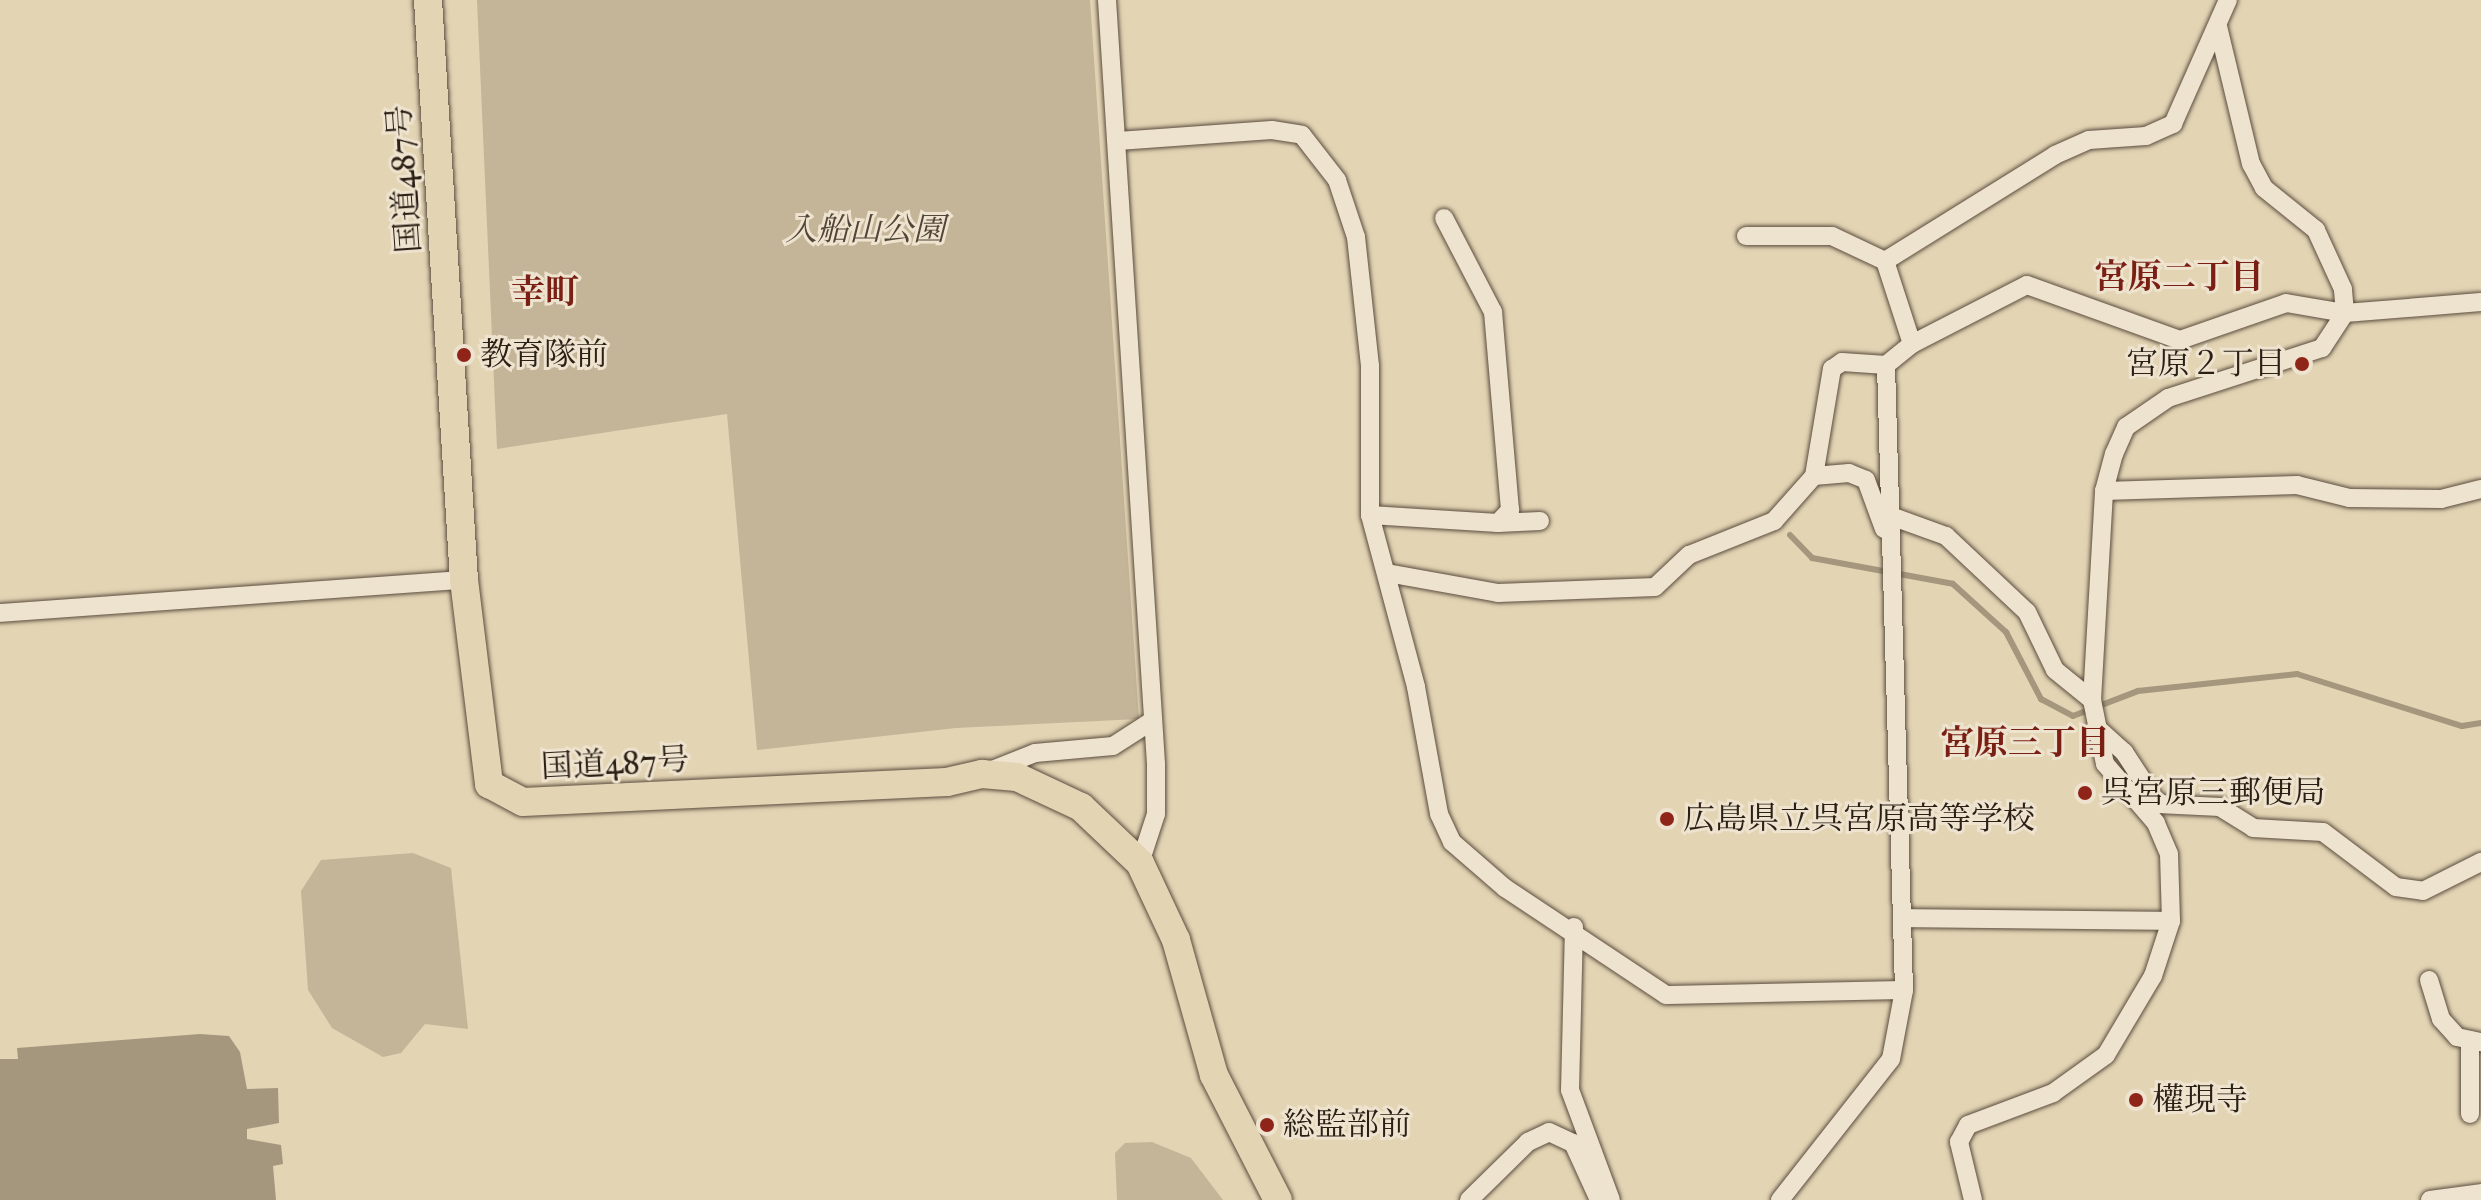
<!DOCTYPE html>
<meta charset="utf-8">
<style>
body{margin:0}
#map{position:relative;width:2481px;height:1200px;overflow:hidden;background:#e3d4b4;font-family:"IM FELL Great Primer","Noto Serif JP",serif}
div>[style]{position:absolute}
.green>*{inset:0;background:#c4b599}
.water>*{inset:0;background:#a5977e}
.stream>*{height:6px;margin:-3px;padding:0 3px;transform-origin:3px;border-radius:3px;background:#a5977e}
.roads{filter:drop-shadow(0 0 2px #5a4d3e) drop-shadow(0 0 2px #5a4d3e)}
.minor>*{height:18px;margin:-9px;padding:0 9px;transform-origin:9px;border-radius:9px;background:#ede3ce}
.highway>*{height:28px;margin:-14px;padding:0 14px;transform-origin:14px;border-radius:14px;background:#e3d4b4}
.dots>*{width:22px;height:22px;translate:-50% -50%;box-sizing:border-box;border:4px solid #ede3ce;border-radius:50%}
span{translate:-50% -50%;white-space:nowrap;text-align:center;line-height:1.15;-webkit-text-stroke:6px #ede3ce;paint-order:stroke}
.street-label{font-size:32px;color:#2c2016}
.park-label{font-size:32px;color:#524537;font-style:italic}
.poi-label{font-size:32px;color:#2c2016}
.left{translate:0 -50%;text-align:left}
.right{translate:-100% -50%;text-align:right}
.neighbourhood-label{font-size:34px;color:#7a1f14;font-weight:700}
</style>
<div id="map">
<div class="green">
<div style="clip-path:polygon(477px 0,1090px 0,1139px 719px,956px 728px,757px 750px,727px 414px,497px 449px)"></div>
<div style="clip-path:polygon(413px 853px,451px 868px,468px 1029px,425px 1024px,401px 1053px,383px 1057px,332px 1028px,308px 990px,301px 891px,321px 860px)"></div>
<div style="clip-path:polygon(1152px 1142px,1191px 1158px,1223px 1200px,1117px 1200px,1115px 1153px,1125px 1143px)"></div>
</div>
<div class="water">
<div style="clip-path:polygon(200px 1034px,229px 1036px,240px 1052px,247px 1089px,278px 1088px,279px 1123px,247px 1129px,247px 1139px,281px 1145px,283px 1164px,273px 1166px,276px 1200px,0 1200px,0 1059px,18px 1059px,17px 1048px)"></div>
</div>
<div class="stream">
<div style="left:1790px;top:535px;width:32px;rotate:46deg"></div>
<div style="left:1812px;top:558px;width:143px;rotate:10.4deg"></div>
<div style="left:1953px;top:584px;width:72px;rotate:42.2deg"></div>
<div style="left:2006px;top:632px;width:76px;rotate:62.4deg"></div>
<div style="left:2041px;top:699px;width:36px;rotate:28deg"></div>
<div style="left:2073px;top:716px;width:70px;rotate:-21deg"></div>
<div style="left:2138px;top:691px;width:160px;rotate:-6.1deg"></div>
<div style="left:2297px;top:674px;width:173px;rotate:17.5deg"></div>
<div style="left:2462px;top:726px;width:19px;rotate:-9deg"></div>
</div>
<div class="roads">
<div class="minor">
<div style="left:1107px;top:0;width:766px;rotate:86.33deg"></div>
<div style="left:1156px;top:764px;width:50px;rotate:90deg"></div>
<div style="left:1156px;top:814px;width:52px;rotate:108.1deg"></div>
<div style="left:1118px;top:141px;width:154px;rotate:-4.1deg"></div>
<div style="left:1272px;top:130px;width:30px;rotate:9deg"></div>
<div style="left:1302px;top:135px;width:57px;rotate:52.1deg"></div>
<div style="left:1337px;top:180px;width:60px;rotate:71.6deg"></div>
<div style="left:1356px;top:237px;width:130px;rotate:83.8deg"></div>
<div style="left:1370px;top:366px;width:149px;rotate:90deg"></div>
<div style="left:1370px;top:515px;width:178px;rotate:75deg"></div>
<div style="left:1416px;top:687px;width:129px;rotate:79.7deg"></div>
<div style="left:1439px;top:814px;width:31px;rotate:65deg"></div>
<div style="left:1452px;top:842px;width:70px;rotate:41deg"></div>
<div style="left:1505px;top:888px;width:193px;rotate:33.6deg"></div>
<div style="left:1666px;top:995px;width:238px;rotate:-1.2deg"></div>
<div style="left:1746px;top:236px;width:86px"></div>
<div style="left:1832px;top:236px;width:59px;rotate:25.3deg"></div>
<div style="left:1912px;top:344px;width:129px;rotate:-27.2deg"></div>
<div style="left:2027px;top:285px;width:163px;rotate:19.8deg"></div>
<div style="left:2180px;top:340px;width:112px;rotate:-19.2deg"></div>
<div style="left:2286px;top:303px;width:60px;rotate:9.6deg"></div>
<div style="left:2345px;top:313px;width:136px;rotate:-4.6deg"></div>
<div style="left:1814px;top:476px;width:35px;rotate:-5deg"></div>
<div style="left:1849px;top:473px;width:18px;rotate:22deg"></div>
<div style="left:1866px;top:480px;width:52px;rotate:69.8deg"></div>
<div style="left:2104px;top:491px;width:193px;rotate:-1.8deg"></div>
<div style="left:2297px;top:485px;width:54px;rotate:14deg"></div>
<div style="left:2349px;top:498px;width:92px;rotate:0.6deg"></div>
<div style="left:2441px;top:499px;width:41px;rotate:-14deg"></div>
<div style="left:1370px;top:515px;width:128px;rotate:3.6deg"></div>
<div style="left:1498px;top:523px;width:18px;rotate:-47deg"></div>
<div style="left:1510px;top:510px;width:199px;rotate:-94.9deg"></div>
<div style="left:1493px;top:312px;width:106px;rotate:-117.5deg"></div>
<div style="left:1888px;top:515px;width:62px;rotate:19.9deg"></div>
<div style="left:1946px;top:536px;width:111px;rotate:43.2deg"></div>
<div style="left:2027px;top:612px;width:64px;rotate:64.2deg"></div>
<div style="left:2055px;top:670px;width:48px;rotate:39deg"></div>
<div style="left:1498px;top:523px;width:42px;rotate:-2.7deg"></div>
<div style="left:1387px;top:573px;width:113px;rotate:10.2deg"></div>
<div style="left:1498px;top:593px;width:157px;rotate:-2.2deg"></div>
<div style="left:1655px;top:587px;width:47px;rotate:-43.3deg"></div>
<div style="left:1689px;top:555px;width:92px;rotate:-21.8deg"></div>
<div style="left:1774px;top:521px;width:60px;rotate:-48.4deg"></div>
<div style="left:1814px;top:476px;width:109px;rotate:-80.5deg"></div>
<div style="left:1832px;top:369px;width:12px;rotate:-35deg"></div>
<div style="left:1842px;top:362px;width:44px;rotate:3.9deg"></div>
<div style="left:1886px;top:365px;width:33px;rotate:-39deg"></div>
<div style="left:1912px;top:344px;width:87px;rotate:-108deg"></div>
<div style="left:1885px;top:261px;width:200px;rotate:-31.9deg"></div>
<div style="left:2055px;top:155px;width:37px;rotate:-24deg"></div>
<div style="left:2089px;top:140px;width:57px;rotate:-4deg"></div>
<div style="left:2146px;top:136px;width:30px;rotate:-24deg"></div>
<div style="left:2173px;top:124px;width:136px;rotate:-66.1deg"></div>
<div style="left:0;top:613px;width:465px;rotate:-4.1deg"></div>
<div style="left:2096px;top:727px;width:38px;rotate:42deg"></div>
<div style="left:2124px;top:752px;width:62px;rotate:56.8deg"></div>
<div style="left:2158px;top:804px;width:62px;rotate:2.8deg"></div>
<div style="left:2220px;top:807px;width:39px;rotate:32deg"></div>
<div style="left:2253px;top:828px;width:70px;rotate:3.3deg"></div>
<div style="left:2323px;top:832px;width:91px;rotate:37deg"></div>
<div style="left:2396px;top:887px;width:27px;rotate:8deg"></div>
<div style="left:2423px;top:891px;width:65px;rotate:-26.6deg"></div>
<div style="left:992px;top:770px;width:46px;rotate:-21.6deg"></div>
<div style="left:1035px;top:753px;width:78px;rotate:-5.1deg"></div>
<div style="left:1113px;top:746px;width:46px;rotate:-32.7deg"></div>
<div style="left:1902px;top:918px;width:269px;rotate:0.6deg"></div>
<div style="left:1574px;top:927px;width:163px;rotate:91.4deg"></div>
<div style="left:1570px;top:1090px;width:117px;rotate:69.6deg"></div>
<div style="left:2429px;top:980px;width:41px;rotate:72.9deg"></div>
<div style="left:2441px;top:1019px;width:24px;rotate:48deg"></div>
<div style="left:2457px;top:1037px;width:25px;rotate:12deg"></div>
<div style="left:2470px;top:1114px;width:74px;rotate:-90deg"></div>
<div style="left:1469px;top:1200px;width:83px;rotate:-44.5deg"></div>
<div style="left:1528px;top:1142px;width:23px;rotate:-25deg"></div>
<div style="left:1549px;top:1132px;width:26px;rotate:25deg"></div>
<div style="left:1573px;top:1143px;width:63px;rotate:65.5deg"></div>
<div style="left:1780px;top:1200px;width:179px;rotate:-51.8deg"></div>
<div style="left:1891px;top:1059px;width:70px;rotate:-79.3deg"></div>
<div style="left:1904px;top:990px;width:625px;rotate:-91.65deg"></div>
<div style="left:1973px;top:1200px;width:60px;rotate:-103.6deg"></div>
<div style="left:1959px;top:1142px;width:19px;rotate:-62deg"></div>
<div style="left:1968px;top:1125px;width:91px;rotate:-20.6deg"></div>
<div style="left:2053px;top:1093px;width:65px;rotate:-35.6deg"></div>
<div style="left:2106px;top:1055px;width:92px;rotate:-59.3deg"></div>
<div style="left:2153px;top:976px;width:58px;rotate:-71.9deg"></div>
<div style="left:2171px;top:921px;width:67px;rotate:-91.7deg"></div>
<div style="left:2169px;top:854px;width:34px;rotate:-113deg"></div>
<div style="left:2156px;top:823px;width:78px;rotate:-130.8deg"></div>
<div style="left:2105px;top:764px;width:65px;rotate:-101.5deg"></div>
<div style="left:2092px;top:700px;width:209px;rotate:-86.7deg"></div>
<div style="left:2104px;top:491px;width:38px;rotate:-75deg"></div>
<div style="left:2114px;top:454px;width:30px;rotate:-66deg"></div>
<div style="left:2126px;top:427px;width:51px;rotate:-34.6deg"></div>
<div style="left:2168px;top:398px;width:162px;rotate:-18deg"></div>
<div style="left:2322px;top:348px;width:42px;rotate:-56.7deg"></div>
<div style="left:2345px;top:313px;width:24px;rotate:-95deg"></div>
<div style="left:2343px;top:289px;width:65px;rotate:-114.6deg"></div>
<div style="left:2316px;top:230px;width:67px;rotate:-141.1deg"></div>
<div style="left:2264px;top:188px;width:27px;rotate:-118deg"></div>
<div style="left:2251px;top:164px;width:141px;rotate:-103.5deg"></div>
<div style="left:2430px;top:1200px;width:51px;rotate:-7.8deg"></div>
</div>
<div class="highway">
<div style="left:428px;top:0;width:581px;rotate:86.45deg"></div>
<div style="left:464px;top:580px;width:206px;rotate:83deg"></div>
<div style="left:489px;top:784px;width:38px;rotate:28deg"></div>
<div style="left:523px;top:802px;width:424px;rotate:-2.7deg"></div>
<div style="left:947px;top:782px;width:36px;rotate:-13deg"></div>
<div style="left:982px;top:774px;width:35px;rotate:5deg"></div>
<div style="left:1017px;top:777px;width:71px;rotate:25.1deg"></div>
<div style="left:1081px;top:807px;width:81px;rotate:43.5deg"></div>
<div style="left:1140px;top:863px;width:85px;rotate:64.9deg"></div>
<div style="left:1176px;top:940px;width:140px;rotate:74.3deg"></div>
<div style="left:1214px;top:1075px;width:140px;rotate:62.9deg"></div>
</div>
</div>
<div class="dots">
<div style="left:464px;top:355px;background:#8f2418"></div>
<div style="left:2302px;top:364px;background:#8f2418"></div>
<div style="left:2085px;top:793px;background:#8f2418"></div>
<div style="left:1667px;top:819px;background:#8f2418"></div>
<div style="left:2136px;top:1100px;background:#8f2418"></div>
<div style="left:1267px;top:1125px;background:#8f2418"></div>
</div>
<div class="street-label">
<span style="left:405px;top:179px;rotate:-94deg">国道487号</span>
<span style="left:615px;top:764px;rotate:-3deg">国道487号</span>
</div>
<div class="park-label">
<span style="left:865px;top:230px">入船山公園</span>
</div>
<div class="poi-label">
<span class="left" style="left:480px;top:355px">教育隊前</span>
<span class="right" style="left:2286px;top:364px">宮原２丁目</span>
<span class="left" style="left:2101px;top:793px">呉宮原三郵便局</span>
<span class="left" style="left:1683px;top:819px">広島県立呉宮原高等学校</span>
<span class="left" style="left:2152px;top:1100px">權現寺</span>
<span class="left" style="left:1283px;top:1125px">総監部前</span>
</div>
<div class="neighbourhood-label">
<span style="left:2179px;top:277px">宮原二丁目</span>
<span style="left:545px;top:292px">幸町</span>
<span style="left:2025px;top:743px">宮原三丁目</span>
</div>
</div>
